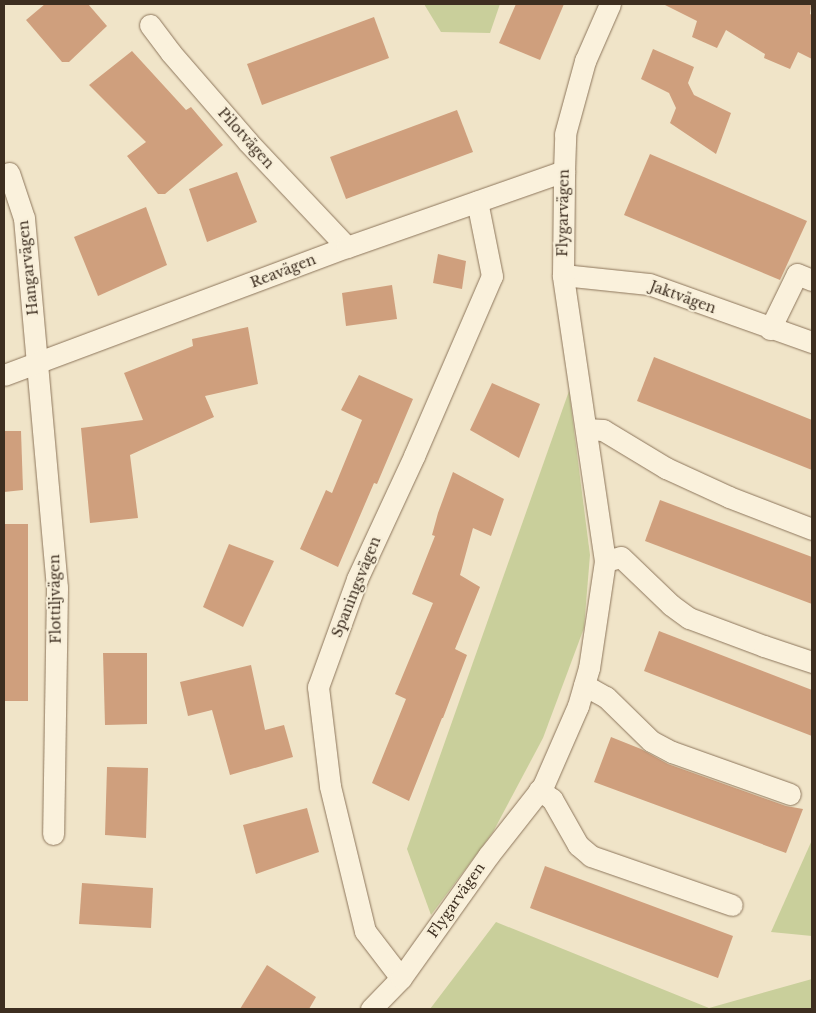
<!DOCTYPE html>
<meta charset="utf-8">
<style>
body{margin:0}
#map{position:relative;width:816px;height:1013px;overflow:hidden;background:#f0e4c8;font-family:"Libre Baskerville",serif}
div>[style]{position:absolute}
.green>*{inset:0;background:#c9cf9b}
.building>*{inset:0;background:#cf9f7d}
.roads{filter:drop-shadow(0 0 1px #8d765c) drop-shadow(0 0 1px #8d765c)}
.street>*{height:21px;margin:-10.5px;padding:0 10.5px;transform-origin:10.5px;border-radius:10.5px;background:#faf1dc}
span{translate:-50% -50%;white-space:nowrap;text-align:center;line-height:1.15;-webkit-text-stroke:4px #f7eed8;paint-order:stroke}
.street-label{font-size:14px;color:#3d2e20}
.frame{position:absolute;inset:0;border:5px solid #3d2e20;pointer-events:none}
</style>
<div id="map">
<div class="green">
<div style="clip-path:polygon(424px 4px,500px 4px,490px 33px,441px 32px)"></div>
<div style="clip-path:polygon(569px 391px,590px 555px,584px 628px,543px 738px,493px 832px,431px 915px,407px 849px)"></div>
<div style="clip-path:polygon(812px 840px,812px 936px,771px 932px)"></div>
<div style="clip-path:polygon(496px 922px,709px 1008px,812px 979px,812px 1009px,430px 1009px)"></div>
</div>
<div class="building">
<div style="clip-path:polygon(45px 4px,88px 4px,107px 26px,69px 62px,62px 62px,26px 20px)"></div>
<div style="clip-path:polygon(516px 4px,564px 4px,540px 60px,499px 43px)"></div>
<div style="clip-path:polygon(663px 4px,811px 4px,810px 14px,812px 15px,812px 59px,798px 52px,790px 69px,764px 58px,765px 54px,726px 30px,717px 48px,692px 37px,697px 21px)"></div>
<div style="clip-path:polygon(374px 17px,389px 58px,262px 105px,247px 64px)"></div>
<div style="clip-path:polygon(653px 49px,694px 67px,688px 83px,694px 95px,731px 113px,716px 154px,670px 123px,676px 108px,669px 93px,641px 79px)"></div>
<div style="clip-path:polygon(132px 51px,186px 110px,191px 107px,223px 145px,165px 194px,158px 194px,127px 156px,146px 142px,89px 85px)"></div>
<div style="clip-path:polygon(457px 110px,473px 152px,346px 199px,330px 157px)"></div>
<div style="clip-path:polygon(650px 154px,807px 221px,780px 280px,624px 215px)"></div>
<div style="clip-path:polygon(237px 172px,257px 222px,207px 242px,189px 189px)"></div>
<div style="clip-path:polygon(146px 207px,167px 265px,98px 296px,74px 237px)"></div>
<div style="clip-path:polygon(438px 254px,466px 261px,462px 289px,433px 283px)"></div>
<div style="clip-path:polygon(392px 285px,397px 319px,346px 326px,342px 293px)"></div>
<div style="clip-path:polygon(248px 327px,258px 384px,205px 396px,214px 417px,130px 455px,138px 518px,90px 523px,81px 428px,143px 420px,124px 373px,193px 346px,192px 339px)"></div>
<div style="clip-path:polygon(654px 357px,812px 420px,812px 470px,637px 401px)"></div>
<div style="clip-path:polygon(359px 375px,413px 399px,377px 484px,374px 483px,338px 567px,300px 549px,326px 490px,332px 493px,362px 420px,341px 410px)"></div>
<div style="clip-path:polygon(492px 383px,540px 404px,519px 458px,470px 430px)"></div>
<div style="clip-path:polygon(4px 431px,21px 431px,23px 490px,4px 492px)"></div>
<div style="clip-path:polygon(453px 472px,504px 499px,491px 536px,473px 528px,460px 575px,480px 587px,455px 649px,467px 655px,443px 718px,442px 718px,409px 801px,372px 783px,406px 699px,395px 694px,433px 603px,412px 594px,435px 536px,432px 535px,438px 513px)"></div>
<div style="clip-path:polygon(660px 500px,812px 557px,812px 604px,645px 541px)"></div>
<div style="clip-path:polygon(4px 524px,28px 524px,28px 701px,4px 701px)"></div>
<div style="clip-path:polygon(229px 544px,274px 561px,243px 627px,203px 607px)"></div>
<div style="clip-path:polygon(659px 631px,812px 690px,812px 736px,644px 671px)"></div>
<div style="clip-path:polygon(103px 653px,147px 653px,147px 724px,105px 725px)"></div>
<div style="clip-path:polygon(251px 665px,265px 730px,284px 725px,293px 757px,230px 775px,212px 710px,188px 716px,180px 682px)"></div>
<div style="clip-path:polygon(611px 737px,641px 749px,668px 764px,786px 806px,803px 809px,786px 853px,594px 782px)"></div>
<div style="clip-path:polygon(107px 767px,148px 768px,146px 838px,105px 835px)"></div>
<div style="clip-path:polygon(307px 808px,319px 852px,256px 874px,243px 825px)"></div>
<div style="clip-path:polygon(545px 866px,733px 936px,718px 978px,530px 908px)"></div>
<div style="clip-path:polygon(82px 883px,153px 888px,151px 928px,79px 924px)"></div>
<div style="clip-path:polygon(267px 965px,316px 997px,309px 1009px,240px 1009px)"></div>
</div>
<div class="roads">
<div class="street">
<div style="left:150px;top:25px;width:35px;rotate:53deg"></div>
<div style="left:171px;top:53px;width:118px;rotate:49.1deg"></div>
<div style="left:248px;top:142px;width:144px;rotate:46.7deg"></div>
<div style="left:9px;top:173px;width:47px;rotate:71.6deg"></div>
<div style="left:24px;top:218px;width:371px;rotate:84.9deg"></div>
<div style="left:57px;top:588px;width:246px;rotate:90.9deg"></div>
<div style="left:563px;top:275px;width:86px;rotate:6deg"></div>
<div style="left:649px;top:284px;width:173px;rotate:19.6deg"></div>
<div style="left:770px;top:329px;width:61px;rotate:-63.9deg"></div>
<div style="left:797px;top:274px;width:16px;rotate:22deg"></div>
<div style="left:4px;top:375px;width:366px;rotate:-20.5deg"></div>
<div style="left:347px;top:247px;width:230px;rotate:-19.3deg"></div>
<div style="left:586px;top:429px;width:17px;rotate:3deg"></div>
<div style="left:603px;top:430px;width:74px;rotate:31.1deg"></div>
<div style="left:666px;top:468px;width:69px;rotate:24.7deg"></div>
<div style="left:729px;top:497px;width:89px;rotate:21.1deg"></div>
<div style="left:605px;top:561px;width:16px;rotate:-14deg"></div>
<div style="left:621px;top:557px;width:69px;rotate:43.8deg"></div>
<div style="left:671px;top:605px;width:22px;rotate:36deg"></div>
<div style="left:689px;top:618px;width:80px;rotate:20.5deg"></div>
<div style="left:764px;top:646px;width:51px;rotate:18.4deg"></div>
<div style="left:584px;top:685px;width:25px;rotate:29deg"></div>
<div style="left:606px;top:697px;width:63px;rotate:44.4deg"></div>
<div style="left:651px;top:741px;width:24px;rotate:28deg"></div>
<div style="left:672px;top:752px;width:125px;rotate:19.6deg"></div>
<div style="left:539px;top:790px;width:16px;rotate:35deg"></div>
<div style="left:552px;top:799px;width:53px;rotate:60.5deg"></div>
<div style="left:578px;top:845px;width:17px;rotate:40deg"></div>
<div style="left:591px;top:856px;width:149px;rotate:19.2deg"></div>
<div style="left:401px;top:978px;width:59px;rotate:-127.5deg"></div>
<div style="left:365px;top:931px;width:149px;rotate:-103.6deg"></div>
<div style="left:330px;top:786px;width:100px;rotate:-96.9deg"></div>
<div style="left:318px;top:687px;width:115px;rotate:-70.1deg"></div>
<div style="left:357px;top:579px;width:136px;rotate:-65.1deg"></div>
<div style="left:414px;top:456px;width:196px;rotate:-66.6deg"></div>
<div style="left:492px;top:276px;width:76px;rotate:-101.3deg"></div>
<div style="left:371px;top:1009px;width:43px;rotate:-45.9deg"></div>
<div style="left:401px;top:978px;width:150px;rotate:-54.5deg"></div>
<div style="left:488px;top:856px;width:89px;rotate:-51.8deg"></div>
<div style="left:543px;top:786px;width:87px;rotate:-66.4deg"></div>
<div style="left:578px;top:706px;width:40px;rotate:-74deg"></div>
<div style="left:589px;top:668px;width:108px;rotate:-81.5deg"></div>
<div style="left:605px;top:561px;width:289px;rotate:-98.4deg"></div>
<div style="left:563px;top:275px;width:104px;rotate:-89.4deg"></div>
<div style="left:564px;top:171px;width:37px;rotate:-88deg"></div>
<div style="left:565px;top:134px;width:76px;rotate:-74.7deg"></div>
<div style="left:585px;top:61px;width:62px;rotate:-66.3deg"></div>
</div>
</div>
<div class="street-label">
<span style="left:246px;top:138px;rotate:48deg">Pilotvägen</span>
<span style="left:563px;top:213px;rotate:-89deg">Flygarvägen</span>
<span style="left:28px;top:268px;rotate:-96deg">Hangarvägen</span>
<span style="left:283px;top:271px;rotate:-21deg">Reavägen</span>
<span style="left:683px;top:297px;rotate:20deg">Jaktvägen</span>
<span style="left:356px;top:587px;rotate:-68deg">Spaningsvägen</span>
<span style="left:55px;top:599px;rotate:-91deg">Flottiljvägen</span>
<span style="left:456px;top:900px;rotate:-55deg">Flygarvägen</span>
</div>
<div class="frame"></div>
</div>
